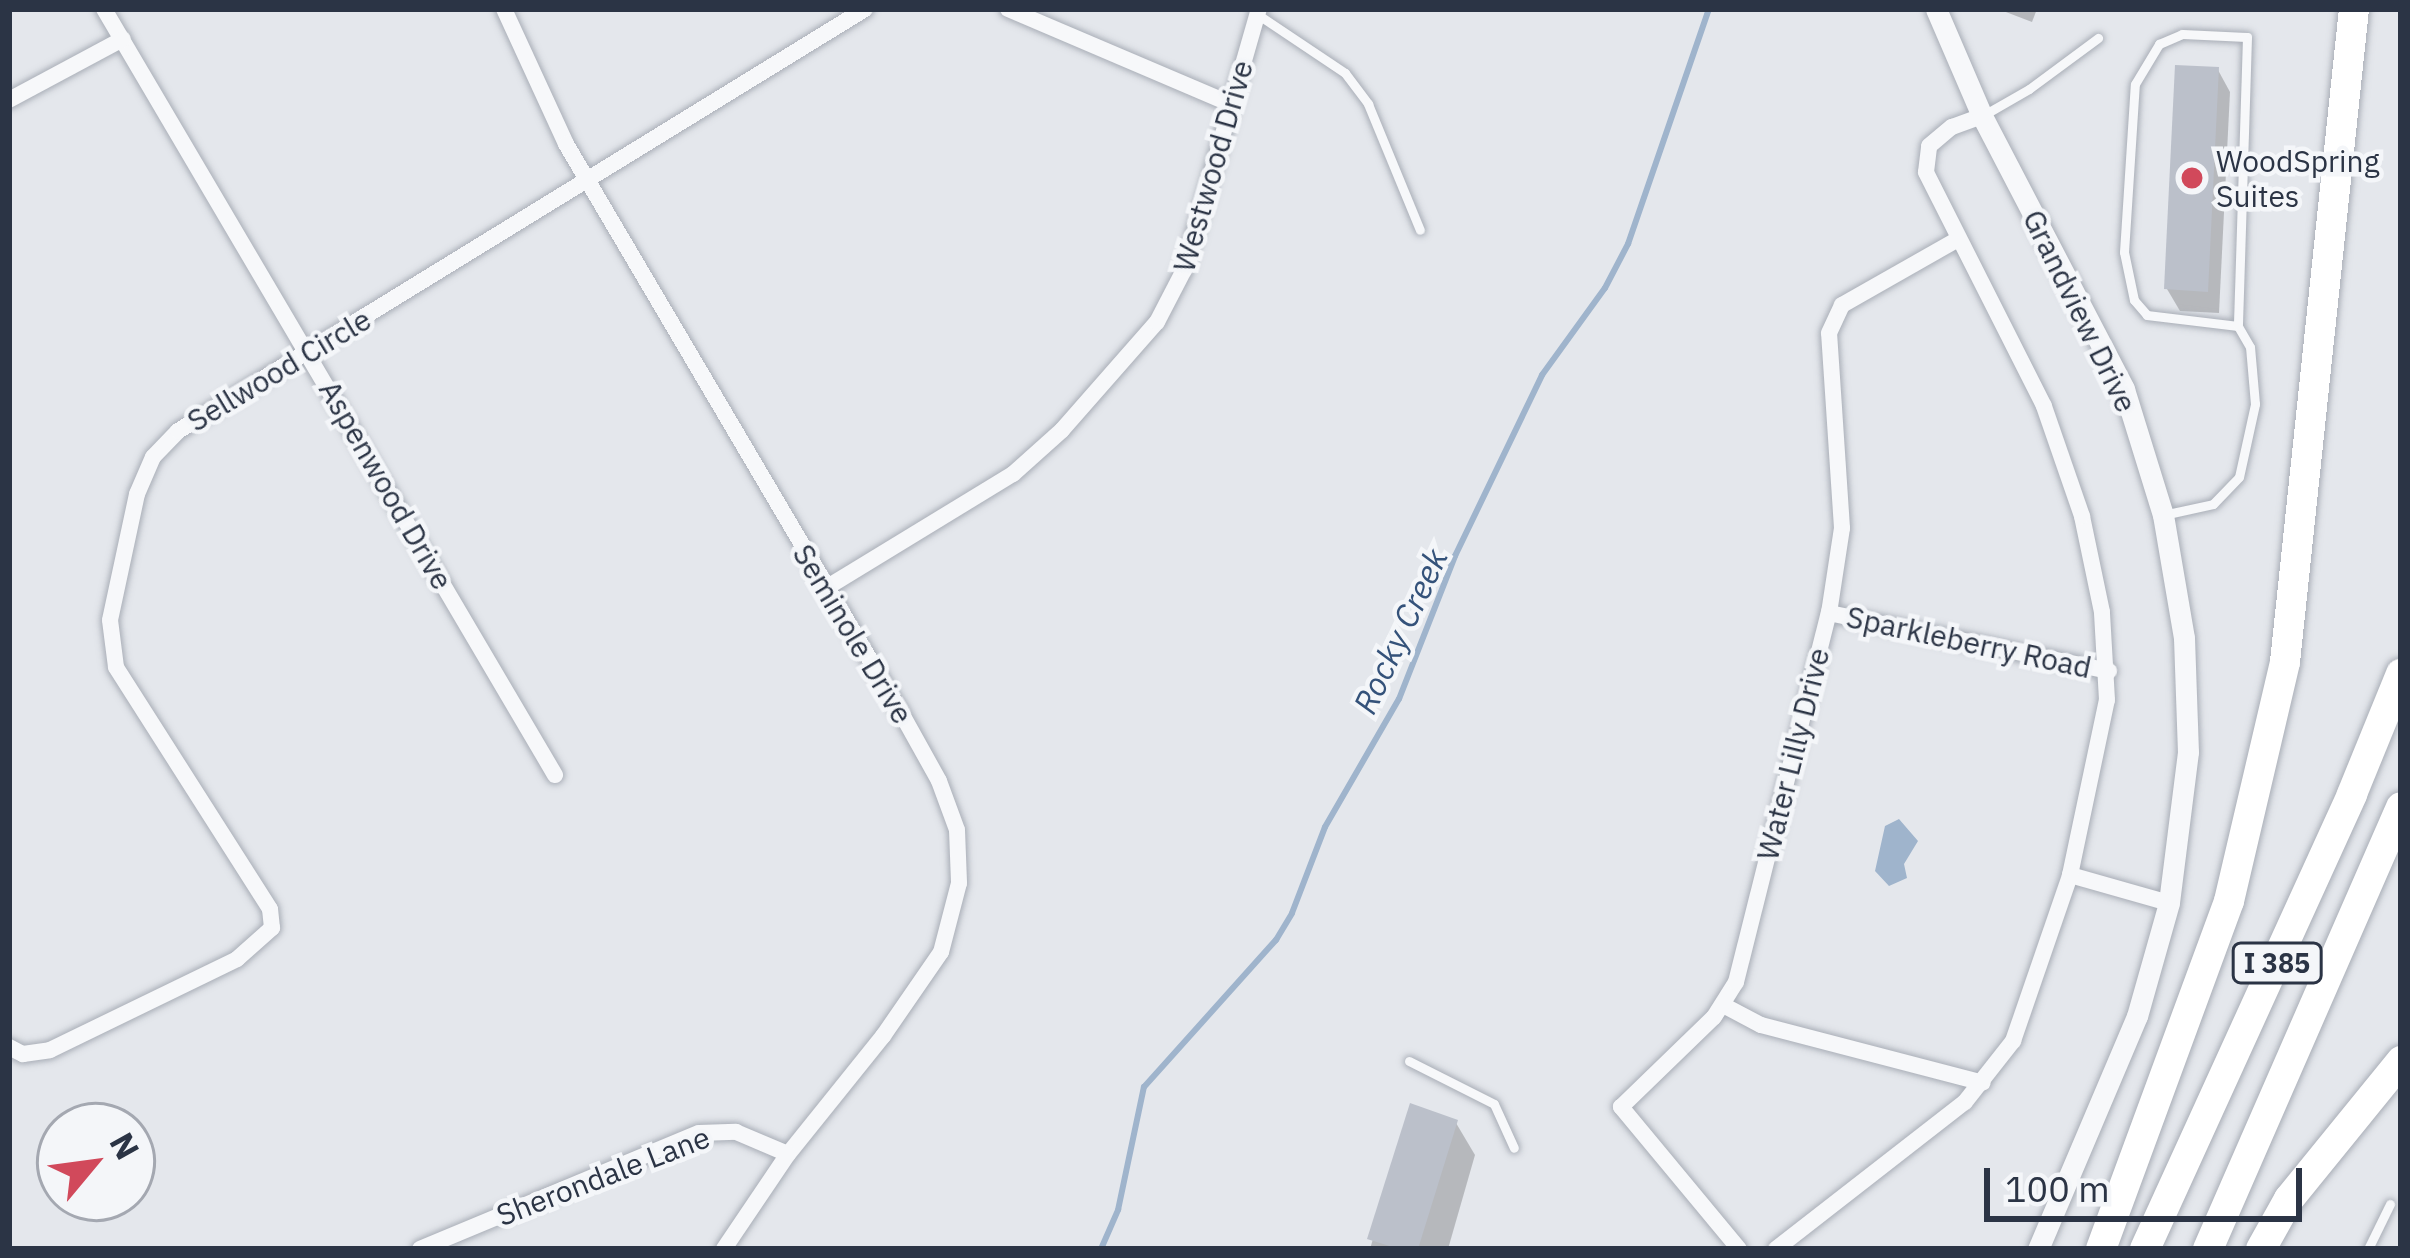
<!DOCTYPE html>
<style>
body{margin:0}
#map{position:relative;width:2410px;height:1258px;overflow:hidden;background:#e4e7ec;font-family:"IBM Plex Sans",sans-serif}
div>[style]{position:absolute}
.water>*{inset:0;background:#9fb4cc}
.shadow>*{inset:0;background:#0003}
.stream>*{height:6px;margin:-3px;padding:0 3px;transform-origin:3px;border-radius:3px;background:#9fb4cc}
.building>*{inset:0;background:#bbc0ca}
.roads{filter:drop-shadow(0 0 3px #a9aeb7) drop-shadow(0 0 3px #a9aeb7)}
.service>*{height:9px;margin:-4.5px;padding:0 4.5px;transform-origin:4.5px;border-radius:4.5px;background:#f7f8fa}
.minor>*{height:16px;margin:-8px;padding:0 8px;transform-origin:8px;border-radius:8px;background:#f7f8fa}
.tertiary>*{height:21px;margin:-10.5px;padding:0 10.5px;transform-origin:10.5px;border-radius:10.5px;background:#f7f8fa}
.motorway>*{height:30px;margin:-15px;padding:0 15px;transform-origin:15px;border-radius:15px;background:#fff}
.dots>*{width:33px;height:33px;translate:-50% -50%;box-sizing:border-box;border:6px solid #f4f6f9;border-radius:50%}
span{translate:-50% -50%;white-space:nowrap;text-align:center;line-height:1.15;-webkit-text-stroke:9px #f4f6f9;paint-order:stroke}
.shield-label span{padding:3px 9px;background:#f4f6f9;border:3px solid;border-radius:9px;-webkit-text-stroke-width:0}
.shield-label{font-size:27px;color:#2b3445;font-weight:700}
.poi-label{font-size:30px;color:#2b3445}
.left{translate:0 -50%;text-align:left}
.street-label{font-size:30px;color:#2b3445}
.water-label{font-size:33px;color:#34527a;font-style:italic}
.frame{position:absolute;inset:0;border:12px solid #2b3445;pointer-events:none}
.north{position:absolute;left:36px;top:1102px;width:120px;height:120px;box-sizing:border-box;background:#f4f6f9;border:3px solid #a4a8b1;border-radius:50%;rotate:61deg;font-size:33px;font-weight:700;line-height:48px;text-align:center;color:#2b3445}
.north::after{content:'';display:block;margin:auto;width:42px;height:54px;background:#d1495b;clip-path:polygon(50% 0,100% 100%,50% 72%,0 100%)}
.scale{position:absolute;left:1984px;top:1168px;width:318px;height:54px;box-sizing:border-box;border:6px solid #2b3445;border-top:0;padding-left:15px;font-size:36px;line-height:42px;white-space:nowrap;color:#2b3445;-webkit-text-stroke:9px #f4f6f9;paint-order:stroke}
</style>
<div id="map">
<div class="water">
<div style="clip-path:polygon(1899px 819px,1918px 841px,1904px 864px,1907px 878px,1889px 886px,1875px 871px,1885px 826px)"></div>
</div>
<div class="shadow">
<div style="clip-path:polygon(1998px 9px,2037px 9px,2032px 22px)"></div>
<div style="clip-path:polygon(2218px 70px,2230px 92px,2219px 313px,2180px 311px,2167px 289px)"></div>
<div style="clip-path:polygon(1412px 1106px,1456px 1123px,1475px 1155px,1448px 1249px,1370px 1249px)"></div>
</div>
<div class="stream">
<div style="left:1101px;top:1249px;width:43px;rotate:-66.4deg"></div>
<div style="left:1118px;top:1210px;width:126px;rotate:-78.1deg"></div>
<div style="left:1144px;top:1087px;width:198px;rotate:-48.1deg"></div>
<div style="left:1276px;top:940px;width:31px;rotate:-59deg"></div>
<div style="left:1292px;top:913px;width:92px;rotate:-69deg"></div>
<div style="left:1325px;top:827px;width:148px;rotate:-60deg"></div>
<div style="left:1399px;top:699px;width:154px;rotate:-68.6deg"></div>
<div style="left:1455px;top:556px;width:201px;rotate:-64.3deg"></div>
<div style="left:1542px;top:375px;width:107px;rotate:-54.1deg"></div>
<div style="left:1605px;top:288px;width:50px;rotate:-62.4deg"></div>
<div style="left:1628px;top:244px;width:249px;rotate:-71deg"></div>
</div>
<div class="building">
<div style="clip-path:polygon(2175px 65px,2219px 67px,2208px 292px,2164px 289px)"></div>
<div style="clip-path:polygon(1410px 1103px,1458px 1120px,1418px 1249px,1399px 1249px,1367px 1239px)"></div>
</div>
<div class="roads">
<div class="service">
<div style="left:1257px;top:14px;width:106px;rotate:33.8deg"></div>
<div style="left:1345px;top:73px;width:39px;rotate:53deg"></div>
<div style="left:1368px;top:104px;width:136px;rotate:67.6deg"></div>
<div style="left:1982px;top:116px;width:54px;rotate:-29.9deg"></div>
<div style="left:2029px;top:89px;width:86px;rotate:-36.5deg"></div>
<div style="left:2163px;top:515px;width:51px;rotate:-12.4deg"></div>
<div style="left:2213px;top:504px;width:37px;rotate:-46deg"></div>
<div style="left:2239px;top:477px;width:75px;rotate:-77.6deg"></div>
<div style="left:2255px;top:404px;width:57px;rotate:-95deg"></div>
<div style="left:2250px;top:347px;width:24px;rotate:-120deg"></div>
<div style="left:2238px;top:326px;width:92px;rotate:-173.1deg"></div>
<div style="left:2147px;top:315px;width:20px;rotate:-131deg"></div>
<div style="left:2134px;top:300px;width:49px;rotate:-101.8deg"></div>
<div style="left:2124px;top:252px;width:168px;rotate:-86.3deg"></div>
<div style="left:2135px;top:84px;width:47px;rotate:-59deg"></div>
<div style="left:2159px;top:44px;width:25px;rotate:-23deg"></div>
<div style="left:2182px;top:34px;width:65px;rotate:2.6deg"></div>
<div style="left:2247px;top:37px;width:289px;rotate:91.8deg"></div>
<div style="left:1409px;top:1061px;width:95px;rotate:26.8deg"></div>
<div style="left:1494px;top:1104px;width:48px;rotate:65.6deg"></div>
<div style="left:2368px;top:1249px;width:50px;rotate:-63.9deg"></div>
</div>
<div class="minor">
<div style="left:104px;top:9px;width:889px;rotate:59.51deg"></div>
<div style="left:504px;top:9px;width:149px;rotate:65.3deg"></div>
<div style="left:566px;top:144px;width:656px;rotate:59.49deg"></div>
<div style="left:899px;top:709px;width:82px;rotate:60.9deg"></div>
<div style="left:939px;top:781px;width:52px;rotate:69.8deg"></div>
<div style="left:957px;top:830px;width:53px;rotate:87.8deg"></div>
<div style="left:959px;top:883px;width:71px;rotate:104.6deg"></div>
<div style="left:941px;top:952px;width:102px;rotate:124.6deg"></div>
<div style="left:883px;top:1036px;width:151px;rotate:128.8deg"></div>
<div style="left:788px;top:1154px;width:115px;rotate:124deg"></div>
<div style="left:1008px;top:9px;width:242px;rotate:23.1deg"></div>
<div style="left:9px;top:100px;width:129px;rotate:-28.2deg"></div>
<div style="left:826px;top:588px;width:219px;rotate:-31.4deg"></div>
<div style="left:1013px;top:474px;width:66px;rotate:-41.9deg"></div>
<div style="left:1062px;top:430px;width:144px;rotate:-48.7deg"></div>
<div style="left:1157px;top:322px;width:59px;rotate:-62.6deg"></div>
<div style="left:1184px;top:270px;width:272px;rotate:-74deg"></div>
<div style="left:1829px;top:613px;width:286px;rotate:11.7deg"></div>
<div style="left:2070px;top:875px;width:103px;rotate:15.8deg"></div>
<div style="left:1723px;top:1005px;width:43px;rotate:27.8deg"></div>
<div style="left:1761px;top:1025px;width:229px;rotate:14.6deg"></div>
<div style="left:9px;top:1047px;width:16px;rotate:27deg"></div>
<div style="left:23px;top:1054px;width:27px;rotate:-8deg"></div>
<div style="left:50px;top:1050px;width:208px;rotate:-25.9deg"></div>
<div style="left:237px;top:959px;width:47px;rotate:-41.5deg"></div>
<div style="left:272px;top:928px;width:19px;rotate:-96deg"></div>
<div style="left:270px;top:909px;width:287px;rotate:-122.5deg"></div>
<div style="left:116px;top:667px;width:47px;rotate:-97.3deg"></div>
<div style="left:110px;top:620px;width:129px;rotate:-77.9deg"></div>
<div style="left:137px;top:494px;width:40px;rotate:-66.6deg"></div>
<div style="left:153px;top:457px;width:36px;rotate:-46deg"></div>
<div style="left:178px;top:431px;width:806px;rotate:-31.56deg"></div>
<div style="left:420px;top:1249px;width:302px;rotate:-22.6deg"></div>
<div style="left:699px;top:1133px;width:37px;rotate:-2deg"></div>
<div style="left:736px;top:1132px;width:56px;rotate:22.9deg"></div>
<div style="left:1739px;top:1249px;width:185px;rotate:-129.7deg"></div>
<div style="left:1621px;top:1107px;width:129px;rotate:-44.1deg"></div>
<div style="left:1714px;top:1017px;width:41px;rotate:-57.8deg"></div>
<div style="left:1736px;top:982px;width:381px;rotate:-75.9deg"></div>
<div style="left:1829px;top:613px;width:86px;rotate:-81.3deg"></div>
<div style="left:1842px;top:528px;width:195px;rotate:-93.8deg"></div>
<div style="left:1829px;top:333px;width:31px;rotate:-65deg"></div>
<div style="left:1842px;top:305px;width:133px;rotate:-29.6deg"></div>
<div style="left:1776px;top:1249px;width:239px;rotate:-37.9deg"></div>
<div style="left:1965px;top:1102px;width:78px;rotate:-51.8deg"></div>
<div style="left:2013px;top:1041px;width:176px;rotate:-71deg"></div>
<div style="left:2070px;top:875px;width:179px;rotate:-78.1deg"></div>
<div style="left:2107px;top:700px;width:88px;rotate:-93.3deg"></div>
<div style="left:2102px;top:612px;width:98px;rotate:-101.8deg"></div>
<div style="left:2082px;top:516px;width:116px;rotate:-109.1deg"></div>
<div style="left:2044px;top:406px;width:262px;rotate:-116.8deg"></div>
<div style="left:1926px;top:172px;width:26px;rotate:-83deg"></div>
<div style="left:1929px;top:146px;width:30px;rotate:-40deg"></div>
<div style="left:1952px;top:127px;width:32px;rotate:-20deg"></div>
</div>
<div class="tertiary">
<div style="left:1936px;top:9px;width:116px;rotate:66.7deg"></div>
<div style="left:1982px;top:116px;width:308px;rotate:62.5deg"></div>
<div style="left:2124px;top:389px;width:132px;rotate:72.8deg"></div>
<div style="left:2163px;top:515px;width:125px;rotate:80.3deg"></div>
<div style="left:2184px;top:638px;width:114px;rotate:88deg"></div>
<div style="left:2188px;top:752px;width:152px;rotate:97.2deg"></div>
<div style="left:2169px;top:903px;width:117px;rotate:105.8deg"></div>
<div style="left:2137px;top:1016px;width:253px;rotate:113deg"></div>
</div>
<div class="motorway">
<div style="left:2101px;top:1249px;width:371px;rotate:-69.8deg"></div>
<div style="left:2229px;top:901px;width:245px;rotate:-76.8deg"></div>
<div style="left:2285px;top:662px;width:657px;rotate:-83.97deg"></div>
<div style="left:2145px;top:1249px;width:500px;rotate:-65.5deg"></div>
<div style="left:2352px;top:794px;width:130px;rotate:-67.8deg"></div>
<div style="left:2208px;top:1249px;width:482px;rotate:-66.4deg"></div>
<div style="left:2261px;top:1249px;width:57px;rotate:-60.8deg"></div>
<div style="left:2289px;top:1199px;width:178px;rotate:-50.9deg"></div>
</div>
</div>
<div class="dots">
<div style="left:2192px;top:178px;background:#d1495b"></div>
</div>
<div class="shield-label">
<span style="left:2277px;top:963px">I 385</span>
</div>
<div class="poi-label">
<span class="left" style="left:2216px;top:178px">WoodSpring<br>Suites</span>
</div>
<div class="street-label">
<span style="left:1213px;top:166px;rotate:-74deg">Westwood Drive</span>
<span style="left:2080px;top:311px;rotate:64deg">Grandview Drive</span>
<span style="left:279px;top:370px;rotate:-31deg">Sellwood Circle</span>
<span style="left:386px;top:485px;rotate:60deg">Aspenwood Drive</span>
<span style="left:853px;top:634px;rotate:59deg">Seminole Drive</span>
<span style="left:1969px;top:642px;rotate:12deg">Sparkleberry Road</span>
<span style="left:1793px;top:754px;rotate:-76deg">Water Lilly Drive</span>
<span style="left:603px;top:1176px;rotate:-21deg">Sherondale Lane</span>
</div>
<div class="water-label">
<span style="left:1400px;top:631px;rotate:-65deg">Rocky Creek</span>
</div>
<div class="frame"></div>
<div class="north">N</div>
<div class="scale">100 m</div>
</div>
